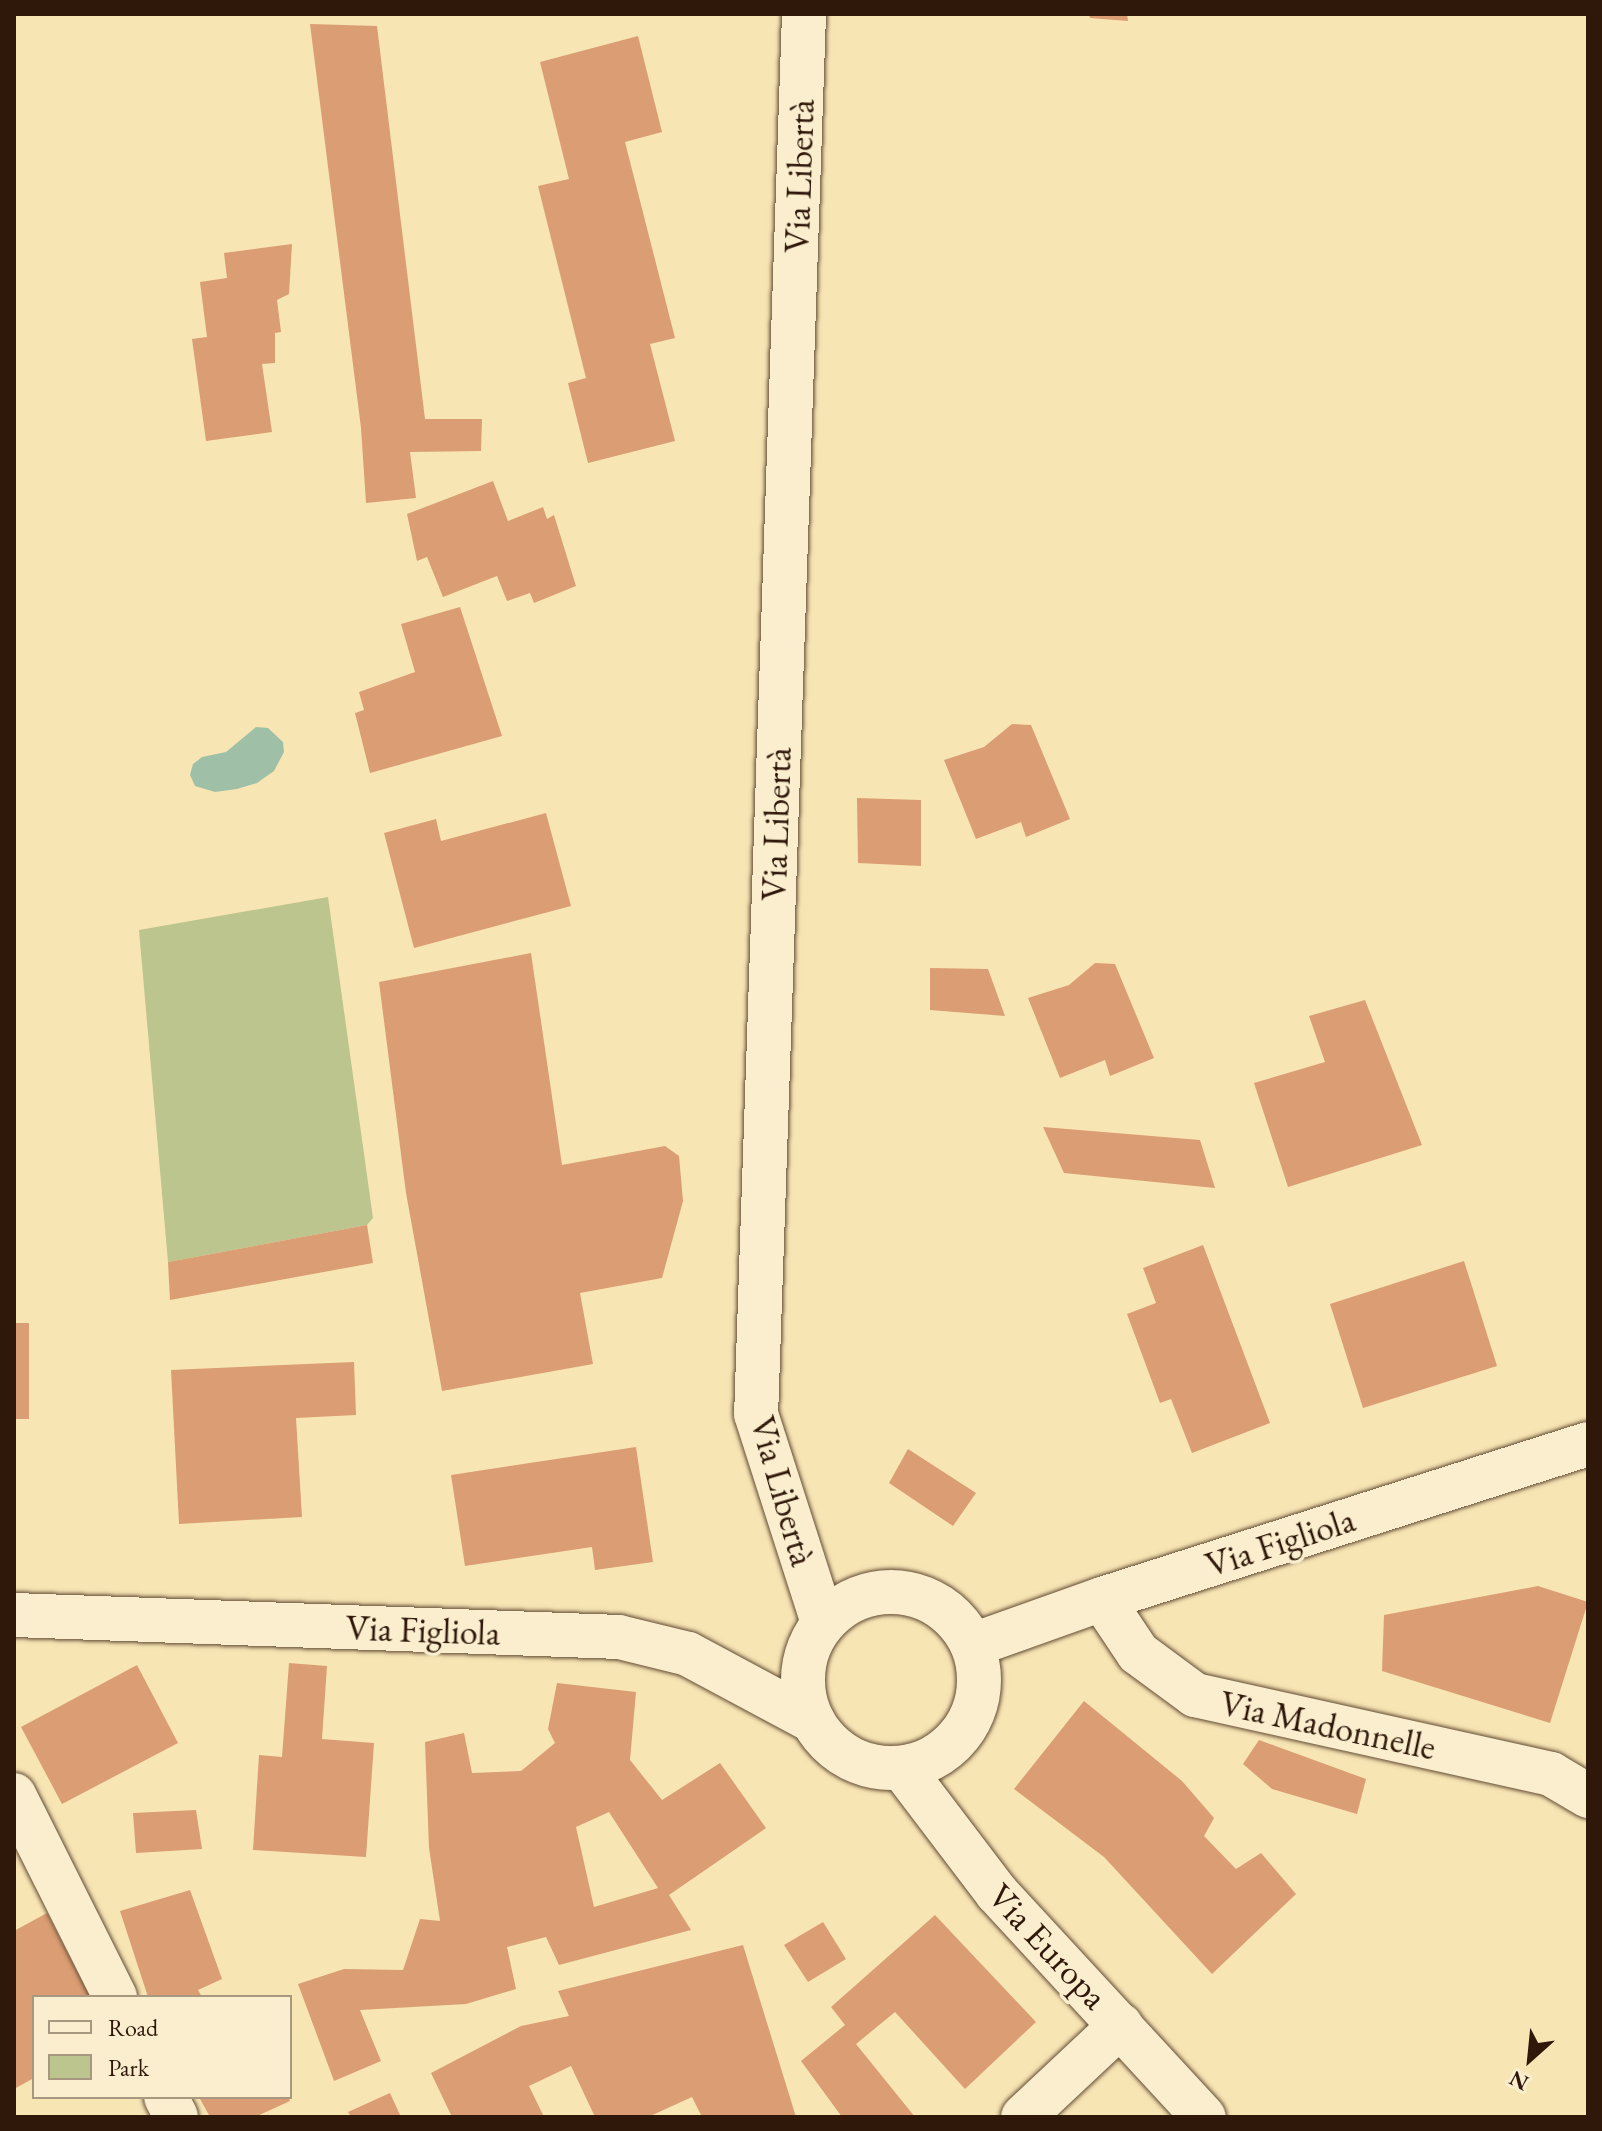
<!DOCTYPE html>
<meta charset="utf-8">
<style>
body{margin:0}
#map{position:relative;width:1602px;height:2131px;overflow:hidden;background:#f8e5b4;font-family:"EB Garamond",serif}
div>[style]{position:absolute}
.green>*{inset:0;background:#bcc58e}
.water>*{inset:0;background:#9fc0a7}
.building>*{inset:0;background:#db9d73}
.roads{filter:drop-shadow(0 0 2px #614b34) drop-shadow(0 0 2px #614b34)}
.minor>*{height:44px;margin:-22px;padding:0 22px;transform-origin:22px;border-radius:22px;background:#faeece}
.tertiary>*{height:44px;margin:-22px;padding:0 22px;transform-origin:22px;border-radius:22px;background:#faeece}
.tertiary>.ring{margin:-22px;padding:0;box-sizing:content-box;background:none;border:44px solid #faeece;border-radius:50%}
span{translate:-50% -50%;white-space:nowrap;text-align:center;line-height:1.15;-webkit-text-stroke:7px #faeece;paint-order:stroke}
.street-label{font-size:36px;color:#2f180a}
.frame{position:absolute;inset:0;border:16px solid #2f180a;pointer-events:none}
.legend{position:absolute;left:32px;top:1995px;width:260px;height:104px;box-sizing:border-box;background:#faeece;border:2px solid #a99880;margin:0;padding:10px 14px;list-style:none;font-size:24px;color:#2f180a}
.legend li{display:flex;align-items:center;gap:16px;height:40px}
.legend b{width:40px;border:2px solid #a99880}
.north{position:absolute;left:1490px;top:2019px;width:80px;height:80px;-webkit-text-stroke:6px #faeece;paint-order:stroke;rotate:207deg;font-size:22px;font-weight:700;line-height:32px;text-align:center;color:#2f180a}
.north::after{content:'';display:block;margin:auto;width:28px;height:36px;background:#2f180a;clip-path:polygon(50% 0,100% 100%,50% 72%,0 100%)}
</style>
<div id="map">
<div class="green">
<div style="clip-path:polygon(328px 897px,373px 1218px,367px 1225px,168px 1262px,139px 930px)"></div>
</div>
<div class="water">
<div style="clip-path:polygon(256px 727px,268px 728px,283px 742px,284px 752px,274px 771px,257px 783px,237px 789px,215px 792px,195px 786px,190px 775px,193px 764px,202px 757px,226px 752px)"></div>
</div>
<div class="building">
<div style="clip-path:polygon(1089px 14px,1127px 14px,1128px 21px,1090px 18px)"></div>
<div style="clip-path:polygon(310px 24px,377px 26px,425px 419px,482px 419px,481px 451px,410px 452px,416px 498px,366px 503px,361px 428px)"></div>
<div style="clip-path:polygon(638px 36px,662px 132px,625px 142px,675px 338px,650px 344px,675px 441px,588px 463px,568px 383px,586px 378px,538px 186px,569px 179px,540px 62px)"></div>
<div style="clip-path:polygon(292px 244px,289px 294px,277px 300px,281px 332px,275px 333px,275px 363px,262px 364px,272px 432px,206px 441px,192px 339px,207px 337px,200px 282px,227px 278px,224px 253px)"></div>
<div style="clip-path:polygon(493px 481px,508px 521px,543px 507px,547px 519px,554px 515px,576px 586px,534px 603px,530px 593px,507px 601px,497px 576px,443px 597px,427px 557px,417px 561px,407px 514px)"></div>
<div style="clip-path:polygon(460px 607px,502px 736px,370px 773px,355px 713px,364px 710px,359px 692px,415px 672px,401px 624px)"></div>
<div style="clip-path:polygon(1012px 724px,1031px 725px,1070px 819px,1026px 837px,1021px 822px,976px 839px,944px 760px,984px 747px)"></div>
<div style="clip-path:polygon(857px 798px,921px 800px,921px 866px,858px 863px)"></div>
<div style="clip-path:polygon(546px 813px,571px 906px,414px 948px,384px 833px,436px 819px,441px 841px)"></div>
<div style="clip-path:polygon(531px 953px,562px 1165px,665px 1146px,679px 1156px,683px 1201px,662px 1278px,580px 1293px,593px 1364px,442px 1391px,406px 1193px,379px 982px)"></div>
<div style="clip-path:polygon(1095px 963px,1115px 964px,1154px 1058px,1110px 1076px,1105px 1060px,1060px 1078px,1028px 998px,1069px 985px)"></div>
<div style="clip-path:polygon(930px 968px,988px 969px,1005px 1016px,930px 1010px)"></div>
<div style="clip-path:polygon(1365px 1000px,1422px 1145px,1288px 1187px,1254px 1083px,1325px 1062px,1309px 1016px)"></div>
<div style="clip-path:polygon(1043px 1127px,1200px 1140px,1215px 1188px,1064px 1173px)"></div>
<div style="clip-path:polygon(367px 1225px,373px 1263px,170px 1300px,168px 1262px)"></div>
<div style="clip-path:polygon(1203px 1245px,1270px 1423px,1192px 1453px,1171px 1399px,1160px 1403px,1127px 1314px,1156px 1303px,1143px 1268px)"></div>
<div style="clip-path:polygon(1464px 1261px,1497px 1366px,1363px 1408px,1330px 1304px)"></div>
<div style="clip-path:polygon(14px 1323px,29px 1323px,29px 1419px,14px 1419px)"></div>
<div style="clip-path:polygon(354px 1362px,356px 1415px,296px 1418px,302px 1517px,179px 1524px,171px 1370px)"></div>
<div style="clip-path:polygon(636px 1447px,653px 1562px,595px 1570px,592px 1547px,465px 1566px,451px 1475px)"></div>
<div style="clip-path:polygon(908px 1449px,976px 1493px,953px 1526px,889px 1483px)"></div>
<div style="clip-path:polygon(1538px 1586px,1588px 1602px,1550px 1723px,1382px 1671px,1384px 1615px)"></div>
<div style="clip-path:polygon(289px 1663px,327px 1666px,322px 1739px,374px 1743px,366px 1857px,253px 1850px,259px 1755px,282px 1757px)"></div>
<div style="clip-path:polygon(137px 1665px,178px 1743px,62px 1804px,21px 1727px)"></div>
<div style="clip-path:polygon(evenodd,557px 1683px,636px 1692px,630px 1760px,662px 1800px,720px 1763px,766px 1828px,669px 1895px,691px 1930px,559px 1965px,546px 1937px,507px 1947px,516px 1989px,466px 2004px,360px 2010px,381px 2061px,334px 2081px,298px 1984px,344px 1969px,403px 1970px,420px 1919px,440px 1921px,429px 1848px,425px 1742px,464px 1733px,472px 1773px,521px 1771px,555px 1743px,548px 1729px,557px 1683px,609px 1812px,658px 1888px,594px 1907px,576px 1827px,609px 1812px)"></div>
<div style="clip-path:polygon(1084px 1701px,1182px 1781px,1214px 1818px,1204px 1836px,1236px 1869px,1261px 1853px,1296px 1894px,1212px 1974px,1104px 1857px,1014px 1789px)"></div>
<div style="clip-path:polygon(1259px 1740px,1366px 1779px,1357px 1814px,1272px 1789px,1243px 1764px)"></div>
<div style="clip-path:polygon(196px 1810px,202px 1849px,136px 1853px,133px 1813px)"></div>
<div style="clip-path:polygon(190px 1890px,222px 1979px,198px 1990px,202px 1997px,148px 1997px,120px 1911px)"></div>
<div style="clip-path:polygon(47px 1913px,90px 1997px,34px 1997px,34px 2078px,14px 2089px,14px 1931px)"></div>
<div style="clip-path:polygon(935px 1915px,1036px 2022px,965px 2089px,895px 2012px,856px 2044px,915px 2117px,842px 2117px,801px 2061px,845px 2025px,831px 2007px)"></div>
<div style="clip-path:polygon(823px 1922px,846px 1959px,808px 1982px,784px 1945px)"></div>
<div style="clip-path:polygon(743px 1945px,796px 2117px,702px 2117px,692px 2097px,648px 2117px,595px 2117px,571px 2066px,529px 2086px,544px 2117px,452px 2117px,431px 2073px,521px 2026px,569px 2016px,558px 1991px)"></div>
<div style="clip-path:polygon(390px 2093px,401px 2117px,351px 2117px,348px 2112px)"></div>
<div style="clip-path:polygon(199px 2097px,288px 2097px,290px 2101px,255px 2117px,210px 2117px)"></div>
</div>
<div class="roads">
<div class="minor">
<div style="left:1102px;top:1599px;width:65px;rotate:56.3deg"></div>
<div style="left:1138px;top:1653px;width:71px;rotate:36.4deg"></div>
<div style="left:1195px;top:1695px;width:365px;rotate:12.5deg"></div>
<div style="left:1551px;top:1774px;width:43px;rotate:30.7deg"></div>
<div style="left:14px;top:1615px;width:605px;rotate:2.08deg"></div>
<div style="left:619px;top:1637px;width:71px;rotate:13.8deg"></div>
<div style="left:688px;top:1654px;width:142px;rotate:28.2deg"></div>
<div style="left:973px;top:1645px;width:137px;rotate:-19.6deg"></div>
<div style="left:1102px;top:1599px;width:510px;rotate:-17.69deg"></div>
<div style="left:14px;top:1795px;width:226px;rotate:63.4deg"></div>
<div style="left:166px;top:2097px;width:22px;rotate:63deg"></div>
<div style="left:1023px;top:2117px;width:134px;rotate:-43.2deg"></div>
</div>
<div class="tertiary">
<div style="left:804px;top:14px;width:1401px;rotate:91.96deg"></div>
<div style="left:756px;top:1414px;width:219px;rotate:72.2deg"></div>
<div class="ring" style="left:803px;top:1592px;width:132px;height:132px"></div>
<div style="left:902px;top:1768px;width:157px;rotate:52.8deg"></div>
<div style="left:997px;top:1893px;width:305px;rotate:47.3deg"></div>
</div>
</div>
<div class="street-label">
<span style="left:799px;top:176px;rotate:-88deg">Via Libertà</span>
<span style="left:776px;top:824px;rotate:-88deg">Via Libertà</span>
<span style="left:783px;top:1491px;rotate:74deg">Via Libertà</span>
<span style="left:1280px;top:1542px;rotate:-18deg">Via Figliola</span>
<span style="left:423px;top:1630px;rotate:2deg">Via Figliola</span>
<span style="left:1328px;top:1725px;rotate:12deg">Via Madonnelle</span>
<span style="left:1048px;top:1946px;rotate:47deg">Via Europa</span>
</div>
<div class="frame"></div>
<ul class="legend">
<li><b style="height:10px;background:#faeece"></b>Road</li>
<li><b style="height:22px;background:#bcc58e"></b>Park</li>
</ul>
<div class="north">N</div>
</div>
